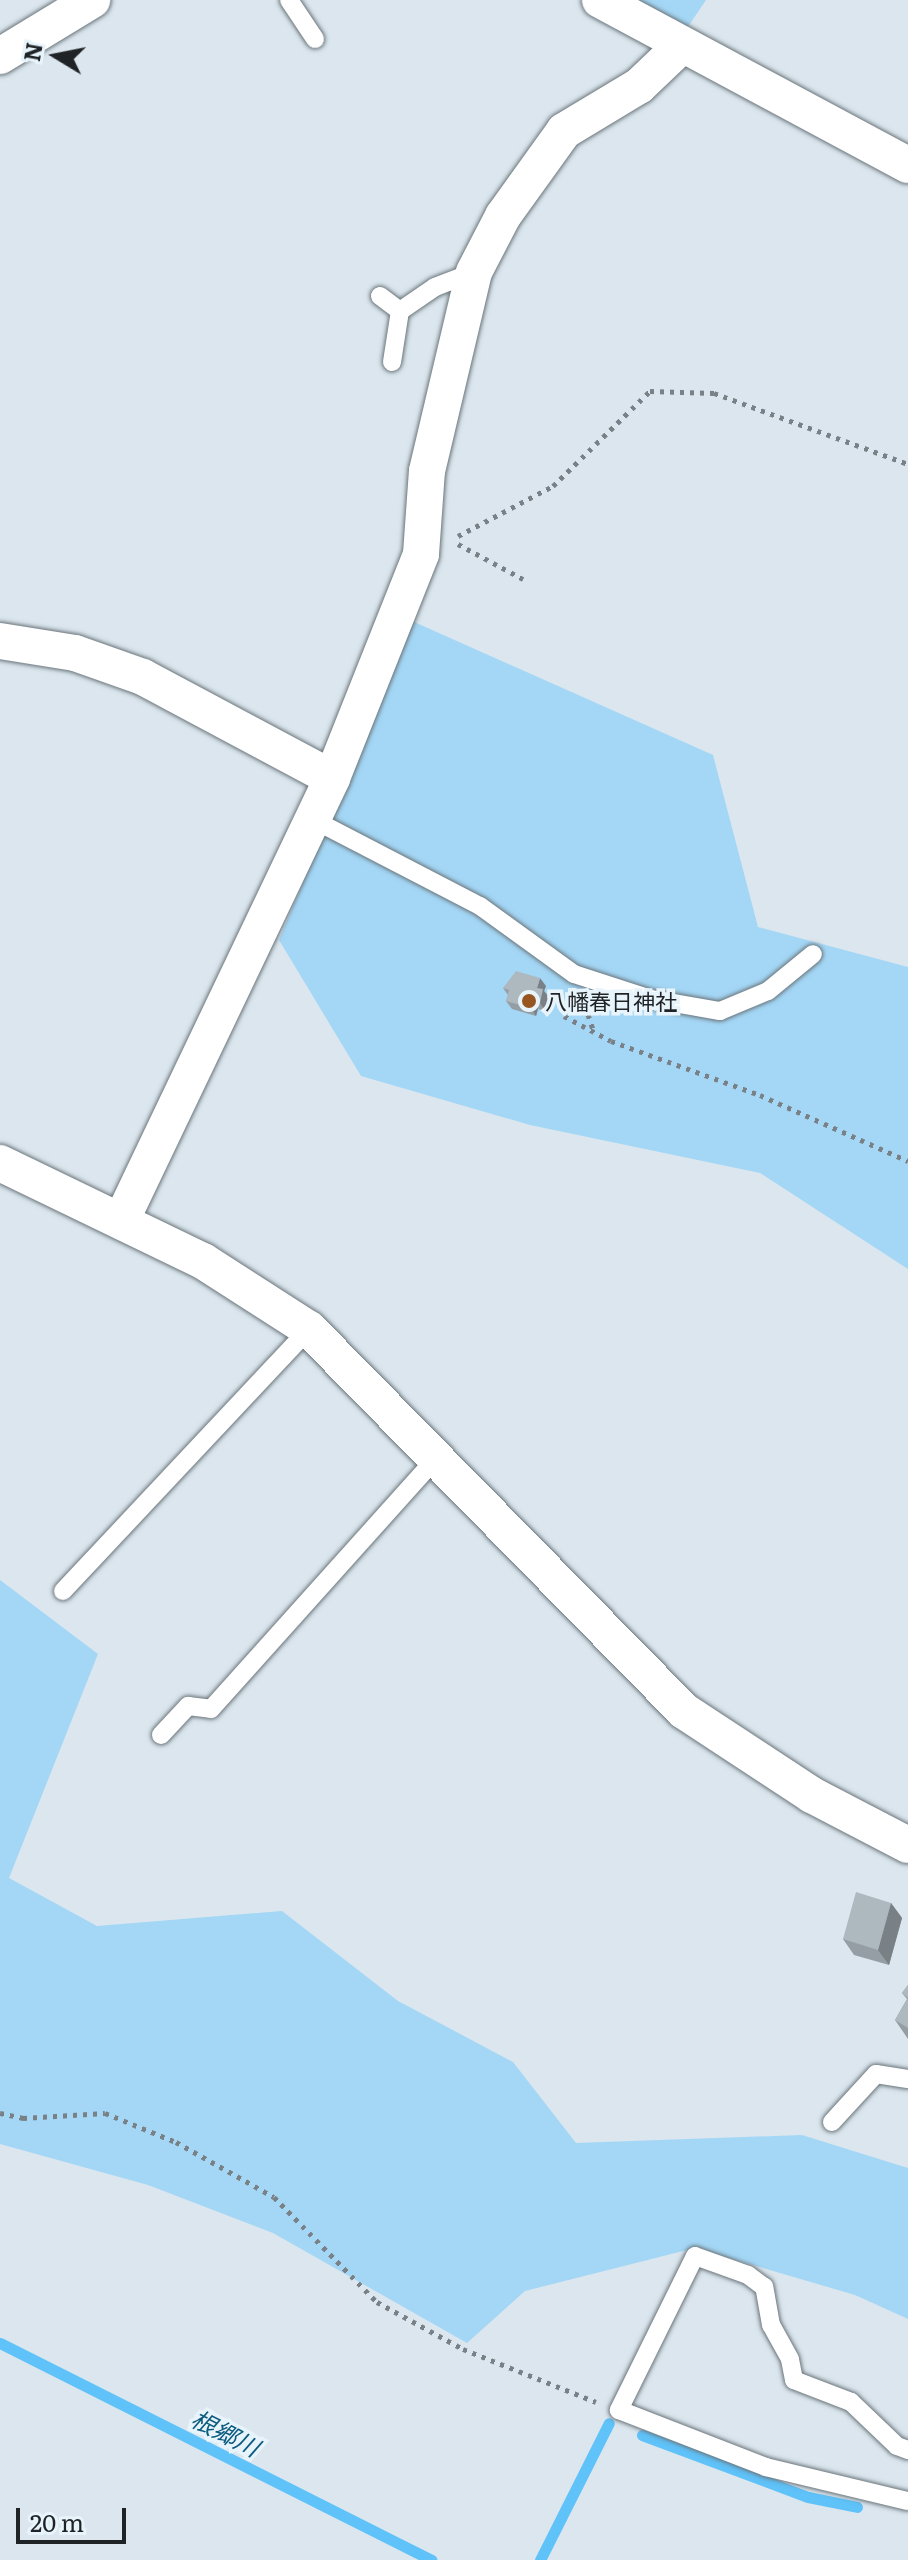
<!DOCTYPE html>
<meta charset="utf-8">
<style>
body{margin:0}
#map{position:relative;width:908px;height:2560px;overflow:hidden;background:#dbe6ee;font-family:Literata,"Noto Sans JP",serif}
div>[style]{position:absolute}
.green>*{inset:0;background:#a4d7f6}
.stream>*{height:11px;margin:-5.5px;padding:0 5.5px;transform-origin:5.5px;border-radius:5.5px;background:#5fc2f9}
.path>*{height:5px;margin-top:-2.5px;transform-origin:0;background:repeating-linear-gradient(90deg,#798186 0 4px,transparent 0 10px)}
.roads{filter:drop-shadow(0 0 2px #6a757b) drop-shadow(0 0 2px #6a757b)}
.service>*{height:18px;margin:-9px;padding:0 9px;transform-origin:9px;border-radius:9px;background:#fff}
.minor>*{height:36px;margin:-18px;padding:0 18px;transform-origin:18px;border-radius:18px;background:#fff}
.wall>*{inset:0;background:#959ea4}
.shaded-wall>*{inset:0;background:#798186}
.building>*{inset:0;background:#adb8bf}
.dots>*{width:22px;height:22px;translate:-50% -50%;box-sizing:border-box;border:4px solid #e8f4fb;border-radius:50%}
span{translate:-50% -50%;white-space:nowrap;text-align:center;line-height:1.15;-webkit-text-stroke:7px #e8f4fb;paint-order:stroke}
.poi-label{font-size:22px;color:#1f2326}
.left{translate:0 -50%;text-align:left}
.water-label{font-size:24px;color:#0b5b7f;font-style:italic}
.north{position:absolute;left:16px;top:16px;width:80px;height:80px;-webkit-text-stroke:6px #e8f4fb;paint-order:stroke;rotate:280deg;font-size:22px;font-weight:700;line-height:32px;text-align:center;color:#1f2326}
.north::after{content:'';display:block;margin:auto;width:28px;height:36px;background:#1f2326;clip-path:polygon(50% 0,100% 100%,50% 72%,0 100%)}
.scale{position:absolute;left:16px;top:2508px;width:110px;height:36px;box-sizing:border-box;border:4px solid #1f2326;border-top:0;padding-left:10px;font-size:24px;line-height:28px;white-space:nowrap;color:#1f2326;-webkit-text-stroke:6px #e8f4fb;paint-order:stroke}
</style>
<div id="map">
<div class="green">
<div style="clip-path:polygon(621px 0,706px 0,683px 34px)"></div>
<div style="clip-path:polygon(412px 621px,713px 755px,758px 927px,908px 967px,908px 1269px,760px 1173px,530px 1125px,361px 1076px,279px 940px)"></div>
<div style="clip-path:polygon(0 1580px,98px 1654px,9px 1878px,97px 1926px,282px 1911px,398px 2001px,513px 2062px,576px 2143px,802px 2135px,908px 2168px,908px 2319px,855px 2295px,695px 2248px,525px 2291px,467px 2343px,273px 2233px,148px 2185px,0 2144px)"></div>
</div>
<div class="stream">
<div style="left:0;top:2343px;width:483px;rotate:26.7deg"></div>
<div style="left:642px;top:2435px;width:177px;rotate:20.5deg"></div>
<div style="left:808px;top:2497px;width:50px;rotate:11.5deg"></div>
<div style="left:540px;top:2560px;width:153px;rotate:-63.3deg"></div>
</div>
<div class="path">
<div style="left:458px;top:536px;width:107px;rotate:-27.8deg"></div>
<div style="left:553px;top:486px;width:136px;rotate:-44.4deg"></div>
<div style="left:650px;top:391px;width:64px;rotate:1.8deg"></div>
<div style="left:714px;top:393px;width:207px;rotate:20.1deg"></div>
<div style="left:458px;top:544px;width:74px;rotate:28.3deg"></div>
<div style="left:585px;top:1005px;width:29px;rotate:72deg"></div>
<div style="left:564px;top:1016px;width:53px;rotate:28deg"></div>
<div style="left:611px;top:1041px;width:158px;rotate:19.9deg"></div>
<div style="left:760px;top:1095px;width:162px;rotate:24deg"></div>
<div style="left:0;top:2113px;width:24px;rotate:12deg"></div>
<div style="left:23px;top:2118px;width:82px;rotate:-3.5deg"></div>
<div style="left:105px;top:2113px;width:77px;rotate:22.2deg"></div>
<div style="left:176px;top:2142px;width:112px;rotate:29.3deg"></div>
<div style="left:274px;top:2197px;width:147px;rotate:45.6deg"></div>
<div style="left:377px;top:2302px;width:98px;rotate:28.7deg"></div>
<div style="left:463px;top:2349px;width:143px;rotate:21.7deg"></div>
</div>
<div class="roads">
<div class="service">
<div style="left:289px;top:0;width:47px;rotate:56.3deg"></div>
<div style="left:380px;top:296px;width:25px;rotate:37deg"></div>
<div style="left:392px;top:362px;width:52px;rotate:-81.1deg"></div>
<div style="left:400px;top:311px;width:42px;rotate:-34.4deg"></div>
<div style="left:435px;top:287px;width:42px;rotate:-21deg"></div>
<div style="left:312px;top:819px;width:189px;rotate:27.4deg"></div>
<div style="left:480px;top:906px;width:116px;rotate:35.9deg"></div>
<div style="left:574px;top:974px;width:81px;rotate:18deg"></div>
<div style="left:651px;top:999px;width:70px;rotate:9.9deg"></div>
<div style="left:720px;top:1011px;width:52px;rotate:-22.6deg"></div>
<div style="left:768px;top:991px;width:58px;rotate:-39.4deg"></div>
<div style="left:63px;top:1591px;width:359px;rotate:-46.8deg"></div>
<div style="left:161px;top:1735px;width:40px;rotate:-47deg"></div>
<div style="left:188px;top:1706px;width:23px;rotate:7deg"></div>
<div style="left:211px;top:1709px;width:337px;rotate:-48.1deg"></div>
<div style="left:832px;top:2122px;width:65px;rotate:-47.5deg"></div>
<div style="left:876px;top:2074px;width:32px;rotate:9deg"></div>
<div style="left:908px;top:2450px;width:12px;rotate:-160deg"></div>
<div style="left:897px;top:2446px;width:64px;rotate:-136.3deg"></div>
<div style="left:851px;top:2402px;width:61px;rotate:-158.9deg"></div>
<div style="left:794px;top:2380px;width:21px;rotate:-101deg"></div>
<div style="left:790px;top:2359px;width:39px;rotate:-119deg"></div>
<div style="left:771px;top:2325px;width:39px;rotate:-100deg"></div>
<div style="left:764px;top:2287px;width:20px;rotate:-143deg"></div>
<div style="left:748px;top:2275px;width:56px;rotate:-160.3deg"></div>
<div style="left:695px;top:2256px;width:172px;rotate:116.3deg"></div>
<div style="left:619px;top:2410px;width:158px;rotate:21.2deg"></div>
<div style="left:766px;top:2467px;width:146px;rotate:13.5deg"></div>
</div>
<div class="minor">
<div style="left:600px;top:0;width:349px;rotate:28.2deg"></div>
<div style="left:0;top:56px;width:108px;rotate:-31.3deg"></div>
<div style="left:0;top:641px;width:76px;rotate:9.1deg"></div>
<div style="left:75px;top:653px;width:72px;rotate:19.4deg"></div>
<div style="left:143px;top:677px;width:214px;rotate:28.1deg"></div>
<div style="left:0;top:1163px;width:225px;rotate:25.8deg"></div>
<div style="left:203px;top:1261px;width:126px;rotate:32.7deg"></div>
<div style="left:309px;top:1329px;width:535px;rotate:45.53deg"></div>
<div style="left:684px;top:1711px;width:153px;rotate:33.3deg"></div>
<div style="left:812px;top:1795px;width:108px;rotate:27.5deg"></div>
<div style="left:121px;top:1221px;width:491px;rotate:-64.5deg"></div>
<div style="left:332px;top:778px;width:241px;rotate:-68.3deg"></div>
<div style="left:421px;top:554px;width:83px;rotate:-85.9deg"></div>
<div style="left:427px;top:471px;width:204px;rotate:-76.7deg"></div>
<div style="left:474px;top:272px;width:63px;rotate:-62.6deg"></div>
<div style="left:503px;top:216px;width:105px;rotate:-54.3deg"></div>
<div style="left:564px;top:131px;width:87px;rotate:-31deg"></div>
<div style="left:639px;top:86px;width:59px;rotate:-43.6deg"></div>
</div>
</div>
<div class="wall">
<div style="clip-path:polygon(546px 986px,544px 991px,549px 997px,545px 1011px,538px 1009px,536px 1016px,512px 1009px,506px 1001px,508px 995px,503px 988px)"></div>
<div style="clip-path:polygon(891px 1903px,902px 1918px,889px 1965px,854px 1955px,843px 1939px)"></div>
<div style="clip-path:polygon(908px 1985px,908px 2039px,895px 2020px,907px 1999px,902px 1993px)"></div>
</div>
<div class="shaded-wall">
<div style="clip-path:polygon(540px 978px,546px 986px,544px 991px,549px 997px,545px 1011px,540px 1003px,537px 988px)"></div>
<div style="clip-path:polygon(533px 1001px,538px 1009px,536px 1016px,531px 1008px)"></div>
<div style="clip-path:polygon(891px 1903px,902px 1918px,889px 1965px,878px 1950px)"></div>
</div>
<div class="building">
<div style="clip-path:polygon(516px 971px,540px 978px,537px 988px,543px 989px,540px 1003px,533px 1001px,531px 1008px,506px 1001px,509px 990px,503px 988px)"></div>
<div style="clip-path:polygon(856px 1892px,891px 1903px,878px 1950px,843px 1939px)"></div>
<div style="clip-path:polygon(908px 1985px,908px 2028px,895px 2020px,908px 1998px,902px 1993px)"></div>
</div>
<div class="dots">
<div style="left:529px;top:1001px;background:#965521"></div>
</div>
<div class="poi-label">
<span class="left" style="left:545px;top:1001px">八幡春日神社</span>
</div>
<div class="water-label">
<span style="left:226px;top:2432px;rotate:27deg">根郷川</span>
</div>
<div class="north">N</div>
<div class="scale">20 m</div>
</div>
